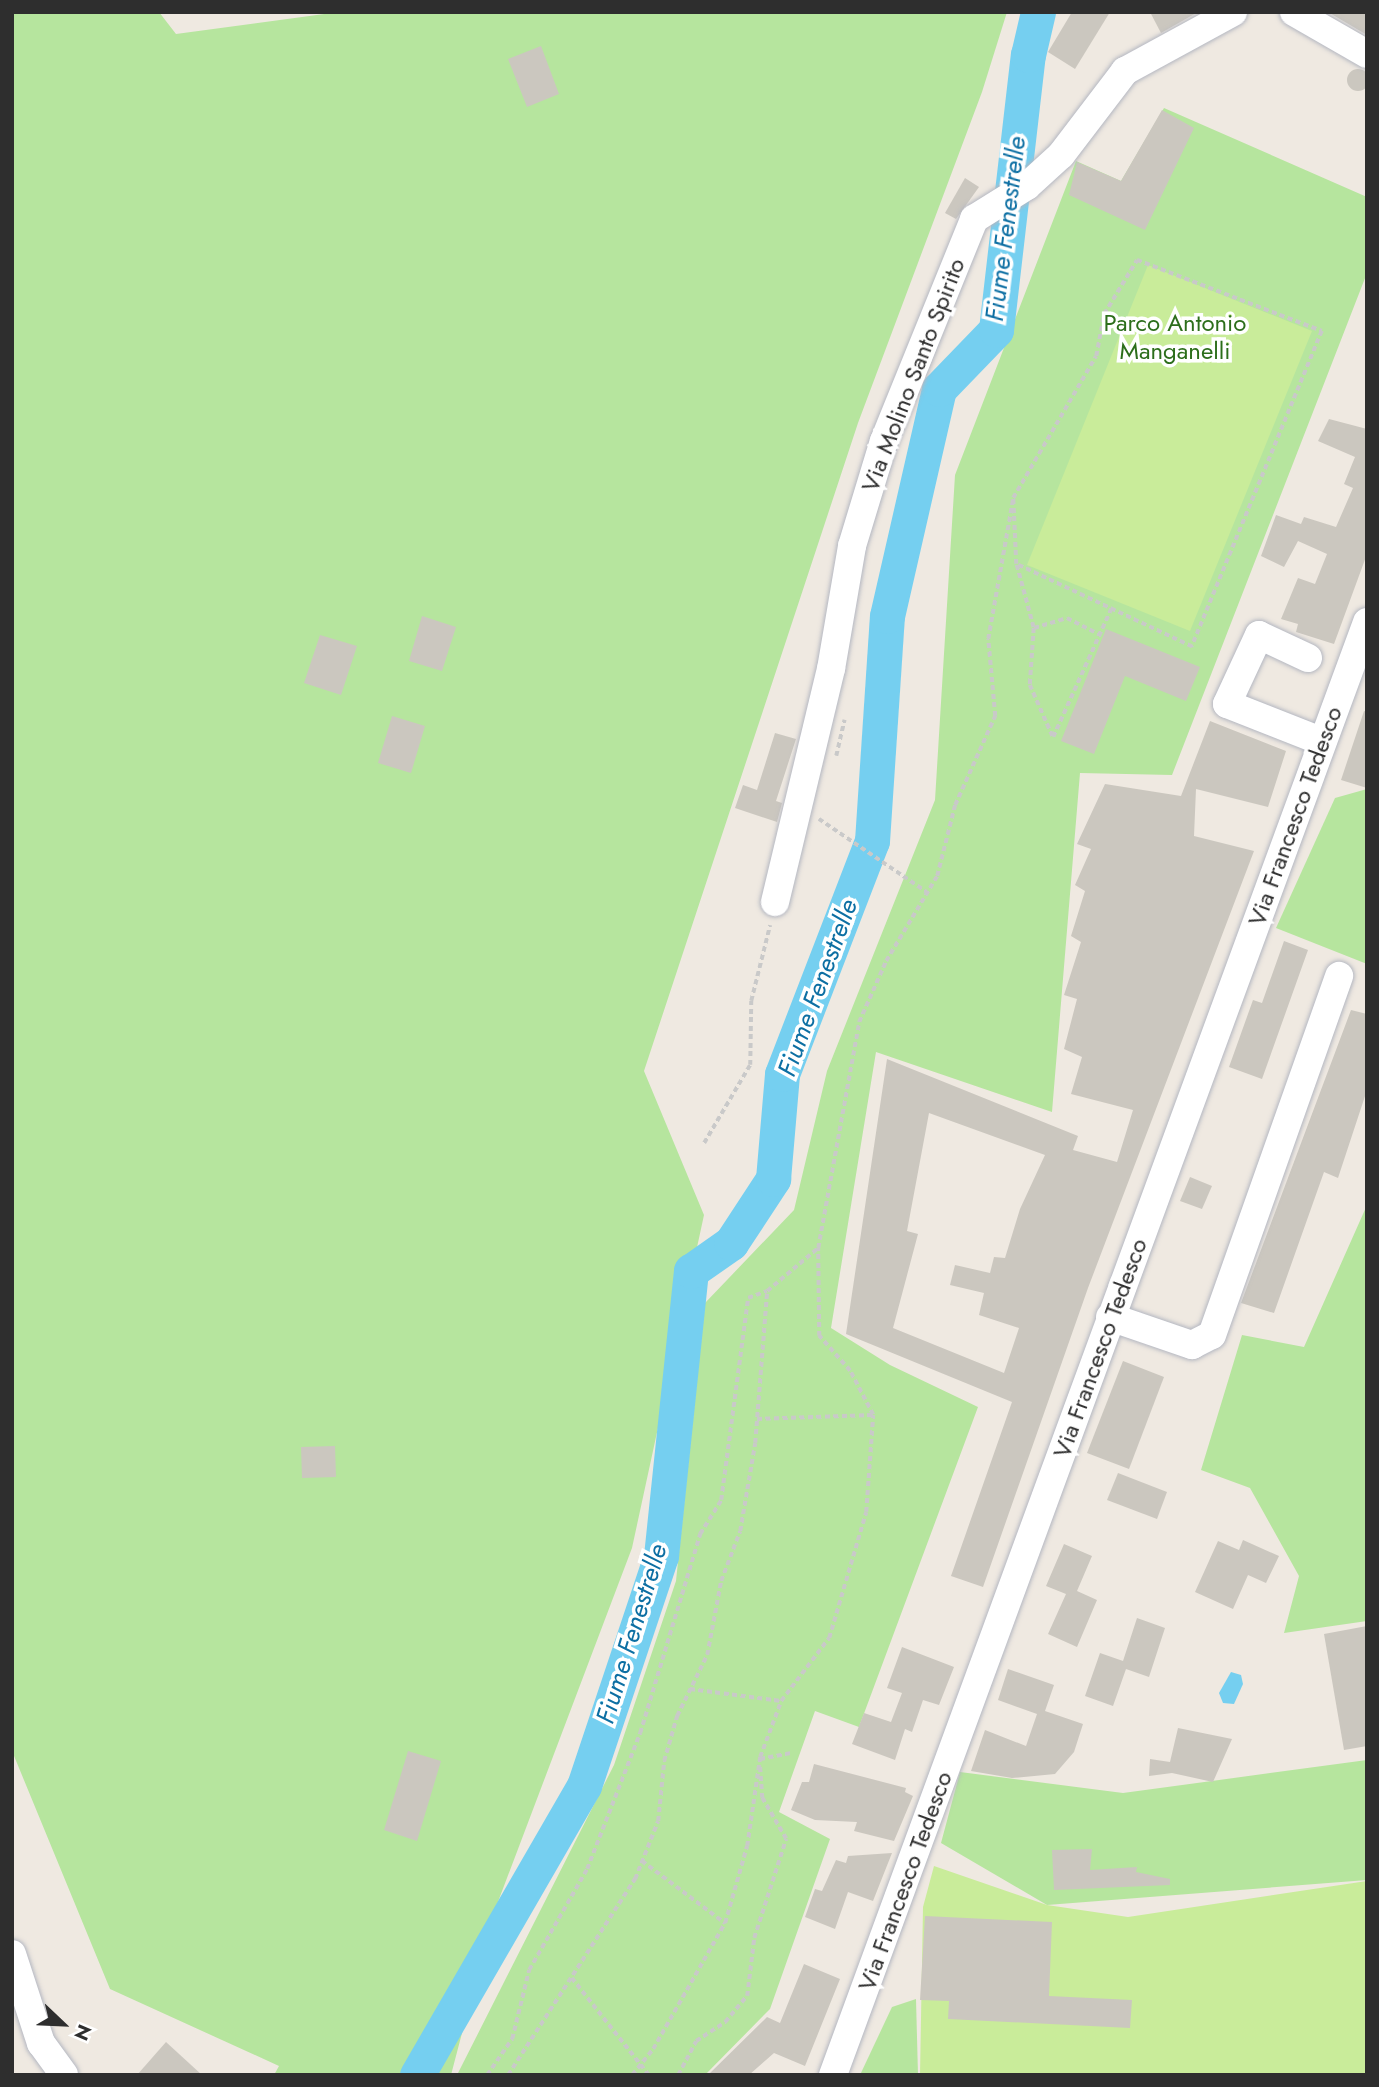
<!DOCTYPE html>
<style>
body{margin:0}
#map{position:relative;width:1379px;height:2087px;overflow:hidden;background:#efe9e1;font-family:Jost,sans-serif}
div>[style]{position:absolute}
.green>*{inset:0;background:#b6e59e}
.pitch>*{inset:0;background:#c9ec9a}
.water>*{inset:0;background:#75cff0}
.river>*{height:35px;margin:-17.5px;padding:0 17.5px;transform-origin:17.5px;border-radius:17.5px;background:#75cff0}
.building>*{inset:0;background:#cbc7bf}
.round{border-radius:50%}
.path>*{height:3.5px;margin-top:-1.75px;transform-origin:0;background:repeating-linear-gradient(90deg,#c9c9c9 0 5px,transparent 0 8.5px)}
.roads{filter:drop-shadow(0 0 2px #b4b7c1) drop-shadow(0 0 2px #b4b7c1)}
.minor>*{height:28px;margin:-14px;padding:0 14px;transform-origin:14px;border-radius:14px;background:#fff}
span{translate:-50% -50%;white-space:nowrap;text-align:center;line-height:1.15;-webkit-text-stroke:7px #fff;paint-order:stroke}
.park-label{font-size:24px;color:#2c6e1b}
.street-label{font-size:24px;color:#2e2e2e}
.water-label{font-size:26px;color:#0d6fa3;font-style:italic}
.frame{position:absolute;inset:0;border:14px solid #2e2e2e;pointer-events:none}
.north{position:absolute;left:28px;top:1989px;width:70px;height:70px;-webkit-text-stroke:5px #fff;paint-order:stroke;rotate:113deg;font-size:19px;font-weight:700;line-height:28px;text-align:center;color:#2e2e2e}
.north::after{content:'';display:block;margin:auto;width:24px;height:32px;background:#2e2e2e;clip-path:polygon(50% 0,100% 100%,50% 72%,0 100%)}
</style>
<div id="map">
<div class="green">
<div style="clip-path:polygon(12px 12px,159px 12px,176px 34px,339px 12px,1007px 12px,982px 92px,858px 423px,644px 1071px,704px 1215px,632px 1548px,493px 1915px,451px 2075px,274px 2075px,279px 2066px,110px 1989px,12px 1751px)"></div>
<div style="clip-path:polygon(1164px 108px,1367px 197px,1367px 273px,1172px 775px,1080px 773px,1052px 1112px,876px 1052px,831px 1328px,890px 1365px,978px 1407px,859px 1727px,815px 1711px,779px 1812px,830px 1839px,770px 2009px,705px 2075px,457px 2075px,614px 1765px,676px 1581px,705px 1303px,794px 1210px,827px 1071px,935px 800px,955px 475px,1076px 161px,1121px 181px)"></div>
<div style="clip-path:polygon(1367px 789px,1367px 964px,1276px 928px,1335px 798px)"></div>
<div style="clip-path:polygon(1367px 1205px,1367px 1621px,1284px 1633px,1299px 1576px,1250px 1488px,1201px 1470px,1242px 1335px,1304px 1347px)"></div>
<div style="clip-path:polygon(1367px 1760px,1367px 1880px,1047px 1905px,941px 1843px,960px 1772px,1123px 1793px)"></div>
<div style="clip-path:polygon(916px 1999px,918px 2075px,860px 2075px,892px 2007px)"></div>
</div>
<div class="pitch">
<div style="clip-path:polygon(1148px 265px,1312px 331px,1190px 631px,1027px 565px)"></div>
<div style="clip-path:polygon(934px 1866px,1047px 1905px,1128px 1917px,1367px 1881px,1367px 2075px,920px 2075px,923px 1907px)"></div>
</div>
<div class="water">
<div style="clip-path:polygon(1231px 1672px,1241px 1675px,1243px 1684px,1234px 1704px,1223px 1703px,1219px 1693px)"></div>
</div>
<div class="river">
<div style="left:417px;top:2075px;width:334px;rotate:-60deg"></div>
<div style="left:584px;top:1786px;width:243px;rotate:-71.5deg"></div>
<div style="left:661px;top:1556px;width:287px;rotate:-84deg"></div>
<div style="left:691px;top:1271px;width:49px;rotate:-35deg"></div>
<div style="left:731px;top:1243px;width:77px;rotate:-56.7deg"></div>
<div style="left:773px;top:1179px;width:105px;rotate:-85.1deg"></div>
<div style="left:782px;top:1074px;width:250px;rotate:-68.9deg"></div>
<div style="left:872px;top:841px;width:225px;rotate:-86.2deg"></div>
<div style="left:887px;top:616px;width:233px;rotate:-77.1deg"></div>
<div style="left:939px;top:389px;width:82px;rotate:-46deg"></div>
<div style="left:996px;top:330px;width:277px;rotate:-83.4deg"></div>
<div style="left:1028px;top:55px;width:44px;rotate:-76.9deg"></div>
</div>
<div class="building">
<div style="clip-path:polygon(1072px 12px,1110px 12px,1075px 69px,1048px 52px)"></div>
<div style="clip-path:polygon(1150px 12px,1198px 12px,1161px 33px)"></div>
<div style="clip-path:polygon(1328px 12px,1367px 12px,1367px 35px)"></div>
<div style="clip-path:polygon(541px 46px,559px 94px,527px 107px,508px 59px)"></div>
<div class="round" style="left:1347px;top:69px;width:22px;height:22px"></div>
<div style="clip-path:polygon(1162px 110px,1194px 128px,1145px 230px,1069px 195px,1077px 162px,1121px 181px)"></div>
<div style="clip-path:polygon(965px 178px,979px 187px,956px 219px,945px 213px)"></div>
<div style="clip-path:polygon(1329px 419px,1367px 429px,1367px 554px,1334px 644px,1296px 632px,1298px 624px,1281px 619px,1298px 578px,1315px 584px,1327px 554px,1298px 541px,1284px 567px,1261px 556px,1276px 515px,1301px 524px,1304px 517px,1336px 527px,1353px 488px,1344px 484px,1355px 457px,1318px 441px)"></div>
<div style="clip-path:polygon(422px 616px,456px 627px,442px 671px,409px 661px)"></div>
<div style="clip-path:polygon(1106px 629px,1200px 667px,1186px 701px,1125px 676px,1094px 754px,1061px 741px)"></div>
<div style="clip-path:polygon(320px 635px,357px 646px,341px 695px,304px 683px)"></div>
<div style="clip-path:polygon(1364px 711px,1367px 712px,1367px 788px,1341px 780px)"></div>
<div style="clip-path:polygon(392px 716px,425px 726px,411px 773px,378px 763px)"></div>
<div style="clip-path:polygon(evenodd,1210px 721px,1286px 751px,1268px 807px,1196px 789px,1194px 836px,1254px 851px,1088px 1288px,983px 1587px,951px 1576px,1012px 1402px,846px 1334px,887px 1059px,1078px 1136px,1073px 1150px,1117px 1162px,1133px 1110px,1071px 1094px,1082px 1057px,1064px 1049px,1077px 999px,1064px 995px,1081px 942px,1071px 936px,1085px 891px,1075px 885px,1091px 849px,1077px 844px,1105px 784px,1181px 796px,1210px 721px,929px 1113px,1045px 1155px,1020px 1209px,1005px 1258px,994px 1257px,990px 1273px,955px 1265px,950px 1285px,984px 1293px,979px 1315px,1019px 1328px,1004px 1373px,893px 1328px,918px 1234px,907px 1231px,929px 1113px)"></div>
<div style="clip-path:polygon(775px 733px,796px 739px,776px 801px,782px 803px,777px 822px,735px 808px,743px 785px,757px 790px)"></div>
<div style="clip-path:polygon(1284px 941px,1308px 950px,1262px 1079px,1229px 1067px,1253px 1000px,1262px 1003px)"></div>
<div style="clip-path:polygon(1351px 1010px,1367px 1014px,1367px 1090px,1338px 1178px,1324px 1172px,1274px 1313px,1241px 1303px)"></div>
<div style="clip-path:polygon(1190px 1177px,1212px 1186px,1202px 1209px,1180px 1201px)"></div>
<div style="clip-path:polygon(1123px 1361px,1164px 1377px,1129px 1469px,1087px 1453px)"></div>
<div style="clip-path:polygon(335px 1446px,336px 1477px,302px 1478px,301px 1447px)"></div>
<div style="clip-path:polygon(1118px 1473px,1167px 1492px,1157px 1519px,1107px 1500px)"></div>
<div style="clip-path:polygon(1243px 1540px,1279px 1556px,1266px 1583px,1248px 1575px,1233px 1609px,1195px 1592px,1218px 1541px,1239px 1550px)"></div>
<div style="clip-path:polygon(1064px 1544px,1092px 1556px,1077px 1591px,1097px 1600px,1077px 1647px,1048px 1634px,1066px 1594px,1046px 1586px)"></div>
<div style="clip-path:polygon(1137px 1618px,1165px 1628px,1149px 1677px,1126px 1669px,1113px 1706px,1085px 1696px,1100px 1653px,1123px 1661px)"></div>
<div style="clip-path:polygon(1367px 1626px,1367px 1746px,1344px 1750px,1324px 1634px)"></div>
<div style="clip-path:polygon(902px 1647px,954px 1667px,939px 1705px,923px 1700px,912px 1732px,905px 1729px,895px 1760px,852px 1744px,864px 1713px,891px 1722px,902px 1693px,887px 1688px)"></div>
<div style="clip-path:polygon(1008px 1669px,1054px 1685px,1045px 1711px,1083px 1724px,1074px 1752px,1055px 1774px,1012px 1778px,971px 1771px,985px 1730px,1026px 1746px,1037px 1714px,998px 1700px)"></div>
<div style="clip-path:polygon(1178px 1728px,1232px 1739px,1213px 1782px,1172px 1773px,1149px 1776px,1150px 1759px,1170px 1762px)"></div>
<div style="clip-path:polygon(408px 1751px,441px 1761px,417px 1841px,384px 1830px)"></div>
<div style="clip-path:polygon(814px 1764px,906px 1788px,905px 1792px,913px 1796px,894px 1841px,854px 1831px,857px 1822px,815px 1820px,791px 1810px,802px 1782px,809px 1782px)"></div>
<div style="clip-path:polygon(1092px 1849px,1090px 1870px,1137px 1867px,1136px 1872px,1170px 1879px,1170px 1885px,1054px 1890px,1052px 1850px)"></div>
<div style="clip-path:polygon(892px 1853px,873px 1901px,848px 1892px,835px 1929px,805px 1917px,815px 1889px,822px 1891px,836px 1860px,846px 1863px,848px 1856px)"></div>
<div style="clip-path:polygon(925px 1916px,1052px 1922px,1049px 1996px,1132px 2000px,1130px 2028px,948px 2019px,949px 2001px,920px 2000px)"></div>
<div style="clip-path:polygon(804px 1964px,840px 1979px,805px 2066px,774px 2053px,749px 2075px,708px 2075px,767px 2017px,780px 2023px)"></div>
<div style="clip-path:polygon(166px 2042px,202px 2075px,137px 2075px)"></div>
</div>
<div class="path">
<div style="left:1017px;top:565px;width:65px;rotate:74.9deg"></div>
<div style="left:1034px;top:628px;width:57px;rotate:94deg"></div>
<div style="left:1030px;top:685px;width:57px;rotate:66.1deg"></div>
<div style="left:1053px;top:737px;width:141px;rotate:-65.6deg"></div>
<div style="left:1034px;top:628px;width:34px;rotate:-17deg"></div>
<div style="left:1067px;top:618px;width:36px;rotate:27deg"></div>
<div style="left:836px;top:756px;width:37px;rotate:-77deg"></div>
<div style="left:819px;top:819px;width:130px;rotate:34.1deg"></div>
<div style="left:704px;top:1143px;width:91px;rotate:-59.5deg"></div>
<div style="left:750px;top:1065px;width:64px;rotate:-89.1deg"></div>
<div style="left:751px;top:1001px;width:78px;rotate:-76deg"></div>
<div style="left:757px;top:1419px;width:116px;rotate:-2deg"></div>
<div style="left:690px;top:1689px;width:92px;rotate:7.5deg"></div>
<div style="left:760px;top:1759px;width:32px;rotate:-11deg"></div>
<div style="left:642px;top:1861px;width:104px;rotate:36.8deg"></div>
<div style="left:572px;top:1978px;width:124px;rotate:51.6deg"></div>
<div style="left:487px;top:2075px;width:44px;rotate:-55.2deg"></div>
<div style="left:512px;top:2039px;width:71px;rotate:-76.2deg"></div>
<div style="left:529px;top:1970px;width:116px;rotate:-60.1deg"></div>
<div style="left:587px;top:1869px;width:146px;rotate:-68.7deg"></div>
<div style="left:640px;top:1733px;width:208px;rotate:-73.2deg"></div>
<div style="left:700px;top:1534px;width:40px;rotate:-58deg"></div>
<div style="left:721px;top:1500px;width:204px;rotate:-82.4deg"></div>
<div style="left:748px;top:1298px;width:20px;rotate:-20deg"></div>
<div style="left:508px;top:2075px;width:234px;rotate:-57.1deg"></div>
<div style="left:635px;top:1879px;width:62px;rotate:-68.4deg"></div>
<div style="left:658px;top:1821px;width:60px;rotate:-84.3deg"></div>
<div style="left:664px;top:1761px;width:47px;rotate:-73.9deg"></div>
<div style="left:677px;top:1716px;width:68px;rotate:-63.8deg"></div>
<div style="left:707px;top:1655px;width:75px;rotate:-79.3deg"></div>
<div style="left:721px;top:1581px;width:53px;rotate:-69.2deg"></div>
<div style="left:740px;top:1531px;width:89px;rotate:-80.3deg"></div>
<div style="left:755px;top:1443px;width:152px;rotate:-85.5deg"></div>
<div style="left:767px;top:1291px;width:67px;rotate:-40.1deg"></div>
<div style="left:818px;top:1248px;width:230px;rotate:-79.7deg"></div>
<div style="left:859px;top:1022px;width:67px;rotate:-66.1deg"></div>
<div style="left:886px;top:961px;width:99px;rotate:-59deg"></div>
<div style="left:937px;top:876px;width:73px;rotate:-75.8deg"></div>
<div style="left:955px;top:805px;width:98px;rotate:-65.8deg"></div>
<div style="left:995px;top:716px;width:77px;rotate:-95.2deg"></div>
<div style="left:988px;top:639px;width:143px;rotate:-79.9deg"></div>
<div style="left:1013px;top:498px;width:164px;rotate:-59.7deg"></div>
<div style="left:1096px;top:356px;width:43px;rotate:-79.2deg"></div>
<div style="left:1104px;top:314px;width:63px;rotate:-58.6deg"></div>
<div style="left:1137px;top:260px;width:198px;rotate:21deg"></div>
<div style="left:1322px;top:331px;width:342px;rotate:112.4deg"></div>
<div style="left:1192px;top:647px;width:195px;rotate:-154.8deg"></div>
<div style="left:1016px;top:564px;width:66px;rotate:-92.6deg"></div>
<div style="left:632px;top:2075px;width:33px;rotate:-51deg"></div>
<div style="left:653px;top:2049px;width:145px;rotate:-60.3deg"></div>
<div style="left:725px;top:1923px;width:80px;rotate:-74.1deg"></div>
<div style="left:747px;top:1846px;width:90px;rotate:-81.7deg"></div>
<div style="left:760px;top:1757px;width:60px;rotate:-69.4deg"></div>
<div style="left:781px;top:1701px;width:79px;rotate:-52.7deg"></div>
<div style="left:829px;top:1638px;width:131px;rotate:-73.6deg"></div>
<div style="left:866px;top:1512px;width:97px;rotate:-85.9deg"></div>
<div style="left:873px;top:1415px;width:50px;rotate:-117.6deg"></div>
<div style="left:850px;top:1371px;width:47px;rotate:-131.5deg"></div>
<div style="left:819px;top:1336px;width:88px;rotate:-90.7deg"></div>
<div style="left:678px;top:2075px;width:38px;rotate:-62deg"></div>
<div style="left:696px;top:2041px;width:35px;rotate:-33deg"></div>
<div style="left:725px;top:2022px;width:34px;rotate:-50deg"></div>
<div style="left:747px;top:1996px;width:58px;rotate:-83.1deg"></div>
<div style="left:754px;top:1938px;width:104px;rotate:-72.1deg"></div>
<div style="left:786px;top:1839px;width:48px;rotate:-120.3deg"></div>
<div style="left:762px;top:1798px;width:32px;rotate:-94deg"></div>
</div>
<div class="roads">
<div class="minor">
<div style="left:1294px;top:12px;width:84px;rotate:29.9deg"></div>
<div style="left:1308px;top:658px;width:54px;rotate:-154.9deg"></div>
<div style="left:1259px;top:635px;width:76px;rotate:114.9deg"></div>
<div style="left:1227px;top:704px;width:101px;rotate:21.5deg"></div>
<div style="left:775px;top:902px;width:240px;rotate:-76.5deg"></div>
<div style="left:831px;top:669px;width:125px;rotate:-80.3deg"></div>
<div style="left:852px;top:546px;width:110px;rotate:-73.1deg"></div>
<div style="left:884px;top:441px;width:240px;rotate:-67.9deg"></div>
<div style="left:974px;top:219px;width:62px;rotate:-31.9deg"></div>
<div style="left:1027px;top:186px;width:46px;rotate:-42.4deg"></div>
<div style="left:1061px;top:155px;width:106px;rotate:-52.7deg"></div>
<div style="left:1125px;top:71px;width:123px;rotate:-28.6deg"></div>
<div style="left:1110px;top:1317px;width:87px;rotate:18.9deg"></div>
<div style="left:1192px;top:1345px;width:22px;rotate:-27deg"></div>
<div style="left:1212px;top:1335px;width:381px;rotate:-70.5deg"></div>
<div style="left:12px;top:1954px;width:94px;rotate:72deg"></div>
<div style="left:41px;top:2043px;width:39px;rotate:54deg"></div>
<div style="left:833px;top:2075px;width:1548px;rotate:-69.82deg"></div>
</div>
</div>
<div class="park-label">
<span style="left:1175px;top:337px">Parco Antonio<br>Manganelli</span>
</div>
<div class="street-label">
<span style="left:913px;top:375px;rotate:-69deg">Via Molino Santo Spirito</span>
<span style="left:1295px;top:816px;rotate:-70deg">Via Francesco Tedesco</span>
<span style="left:1100px;top:1348px;rotate:-70deg">Via Francesco Tedesco</span>
<span style="left:905px;top:1881px;rotate:-70deg">Via Francesco Tedesco</span>
</div>
<div class="water-label">
<span style="left:1006px;top:229px;rotate:-83deg">Fiume Fenestrelle</span>
<span style="left:818px;top:988px;rotate:-70deg">Fiume Fenestrelle</span>
<span style="left:632px;top:1634px;rotate:-73deg">Fiume Fenestrelle</span>
</div>
<div class="frame"></div>
<div class="north">N</div>
</div>
